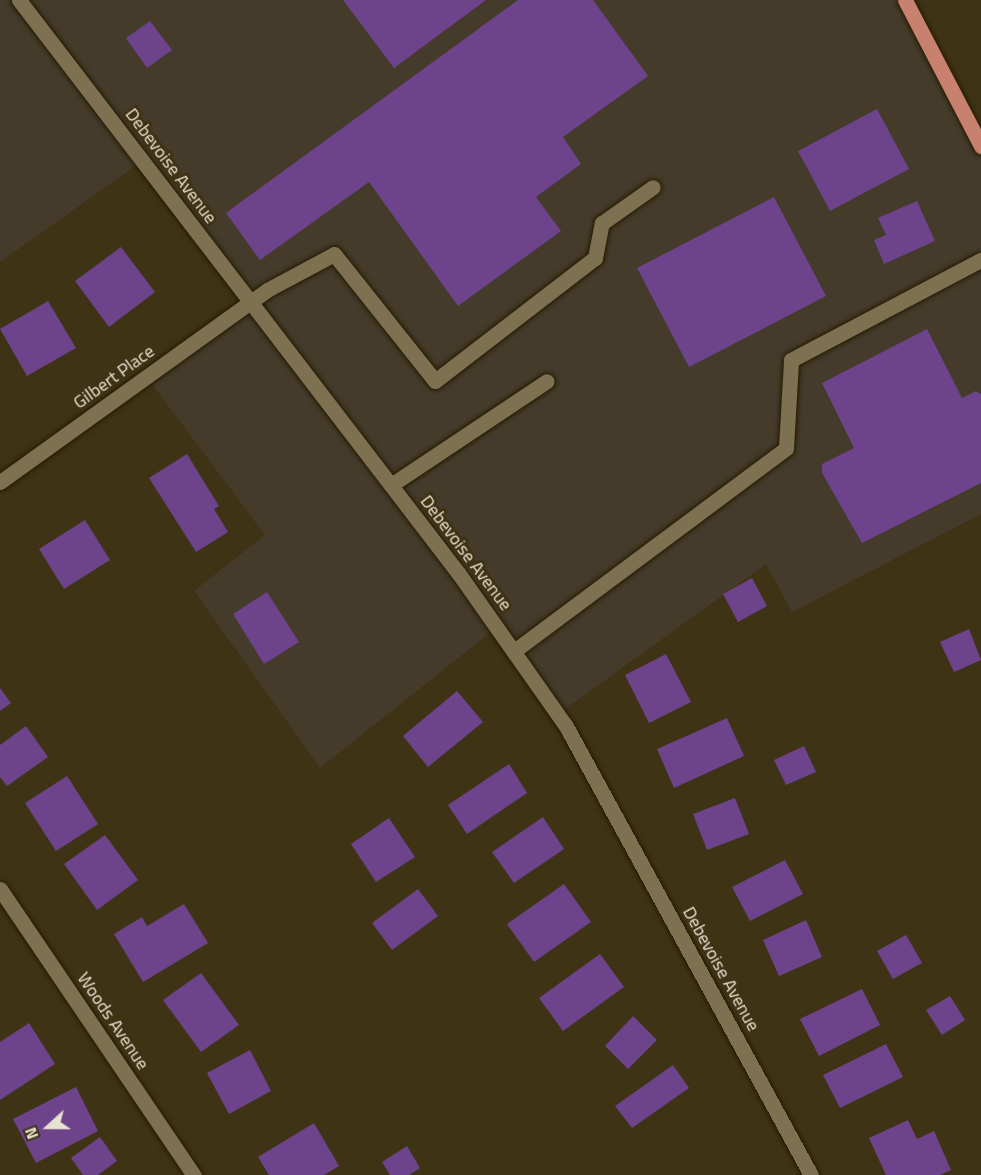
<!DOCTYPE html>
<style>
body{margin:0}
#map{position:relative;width:981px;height:1175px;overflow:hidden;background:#3f3315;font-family:"Titillium Web",sans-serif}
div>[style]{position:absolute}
.commercial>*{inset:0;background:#443b2a}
.building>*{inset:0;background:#6d438c}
.roads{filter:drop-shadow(0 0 2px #251b00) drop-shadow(0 0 2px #251b00)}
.minor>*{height:15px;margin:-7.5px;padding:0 7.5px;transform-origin:7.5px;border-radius:7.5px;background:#7e7151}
.major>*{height:15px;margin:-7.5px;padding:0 7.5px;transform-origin:7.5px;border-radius:7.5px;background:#c8816e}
span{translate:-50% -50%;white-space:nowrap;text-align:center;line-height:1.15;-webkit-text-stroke:6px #3f3315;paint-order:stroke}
.street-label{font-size:18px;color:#e8e1d0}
.north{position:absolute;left:18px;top:1097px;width:60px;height:60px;-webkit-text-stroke:4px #3f3315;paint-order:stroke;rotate:249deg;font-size:16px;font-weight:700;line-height:24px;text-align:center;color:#e8e1d0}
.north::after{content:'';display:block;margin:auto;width:21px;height:27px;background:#e8e1d0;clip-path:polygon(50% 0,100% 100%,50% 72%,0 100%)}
</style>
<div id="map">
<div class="commercial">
<div style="clip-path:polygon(0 0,904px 0,981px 151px,981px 514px,792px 612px,766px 564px,557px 715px,492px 631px,320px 768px,194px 591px,265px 535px,152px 384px,249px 311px,141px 162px,0 262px)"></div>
</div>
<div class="building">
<div style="clip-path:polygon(343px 0,486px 0,394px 68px)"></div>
<div style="clip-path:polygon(518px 0,593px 0,648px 76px,563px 137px,581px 164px,536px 197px,561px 231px,458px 306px,369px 182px,260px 260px,226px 213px)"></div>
<div style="clip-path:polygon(150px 21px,172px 50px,147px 68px,126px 38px)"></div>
<div style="clip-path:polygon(877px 109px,909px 169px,830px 211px,798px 151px)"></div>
<div style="clip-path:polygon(774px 197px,826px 296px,689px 367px,637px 268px)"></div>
<div style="clip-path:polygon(917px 201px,935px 241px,884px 264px,874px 240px,886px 235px,878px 218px)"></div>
<div style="clip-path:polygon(121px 247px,155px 292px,109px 327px,75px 281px)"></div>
<div style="clip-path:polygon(48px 301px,76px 348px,27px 376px,0 329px)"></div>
<div style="clip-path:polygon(927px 329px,962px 398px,976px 391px,981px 394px,981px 483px,862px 543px,822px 473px,822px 464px,854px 448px,822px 383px)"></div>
<div style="clip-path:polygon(187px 454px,219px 506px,214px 509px,228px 532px,196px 552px,149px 478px)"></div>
<div style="clip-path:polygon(85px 520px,110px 560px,64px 589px,39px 549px)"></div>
<div style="clip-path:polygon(752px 578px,767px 606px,738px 622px,723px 594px)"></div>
<div style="clip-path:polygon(267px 592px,299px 642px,264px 664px,233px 614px)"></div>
<div style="clip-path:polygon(969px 629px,981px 660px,954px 672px,940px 642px)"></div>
<div style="clip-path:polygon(666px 654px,691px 702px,649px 723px,625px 675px)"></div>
<div style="clip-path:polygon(0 688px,11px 703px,0 711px)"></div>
<div style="clip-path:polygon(457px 691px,483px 722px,428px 767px,403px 736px)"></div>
<div style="clip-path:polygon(727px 718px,744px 756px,674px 788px,657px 749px)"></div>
<div style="clip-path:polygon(26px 726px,48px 757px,7px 786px,0 777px,0 745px)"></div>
<div style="clip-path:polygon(804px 746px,816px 772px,786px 785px,774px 760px)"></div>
<div style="clip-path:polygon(509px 764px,527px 793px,467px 834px,448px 805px)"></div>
<div style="clip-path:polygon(67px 776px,98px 824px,56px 851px,25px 803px)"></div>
<div style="clip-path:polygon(735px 798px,749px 834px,707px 850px,693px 814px)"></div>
<div style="clip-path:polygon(543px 817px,564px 849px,514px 883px,492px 852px)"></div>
<div style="clip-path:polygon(389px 818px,415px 857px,376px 882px,351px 844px)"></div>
<div style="clip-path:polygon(105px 835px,138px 880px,97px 910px,64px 864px)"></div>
<div style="clip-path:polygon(785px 860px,803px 894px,750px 921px,732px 887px)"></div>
<div style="clip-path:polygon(564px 884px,591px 922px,534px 962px,507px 924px)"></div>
<div style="clip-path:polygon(418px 889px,438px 916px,392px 950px,372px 923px)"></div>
<div style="clip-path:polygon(184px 904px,208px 943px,143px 982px,114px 934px,142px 917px,147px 926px)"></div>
<div style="clip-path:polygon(806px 920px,822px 957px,779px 976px,763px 940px)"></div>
<div style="clip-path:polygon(906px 935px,922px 963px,893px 979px,877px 951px)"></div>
<div style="clip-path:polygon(600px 954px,624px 987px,563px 1031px,539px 998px)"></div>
<div style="clip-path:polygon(201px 973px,239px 1025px,201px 1052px,163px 1000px)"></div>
<div style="clip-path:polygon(862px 989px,880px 1025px,819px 1056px,800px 1019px)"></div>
<div style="clip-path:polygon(950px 996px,965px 1020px,942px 1035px,926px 1010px)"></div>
<div style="clip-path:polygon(633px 1016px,657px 1040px,628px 1069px,605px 1046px)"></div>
<div style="clip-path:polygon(29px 1023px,55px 1064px,0 1100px,0 1042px)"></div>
<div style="clip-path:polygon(886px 1044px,903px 1077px,840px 1108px,823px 1075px)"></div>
<div style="clip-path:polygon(250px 1050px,271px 1091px,229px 1114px,207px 1073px)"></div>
<div style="clip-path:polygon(673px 1065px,689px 1088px,632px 1128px,615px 1106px)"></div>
<div style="clip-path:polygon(76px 1087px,98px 1131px,36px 1163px,13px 1119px)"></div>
<div style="clip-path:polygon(908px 1120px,917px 1139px,934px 1131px,951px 1170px,940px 1175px,886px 1175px,869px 1138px)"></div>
<div style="clip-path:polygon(314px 1123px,339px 1166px,324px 1175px,269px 1175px,258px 1157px)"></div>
<div style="clip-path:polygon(100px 1137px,117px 1161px,98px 1175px,83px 1175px,71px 1158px)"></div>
<div style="clip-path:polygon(407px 1146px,420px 1168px,409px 1175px,390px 1175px,382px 1162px)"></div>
</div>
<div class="roads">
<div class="minor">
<div style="left:19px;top:0;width:723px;rotate:52.53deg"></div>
<div style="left:459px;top:574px;width:186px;rotate:54.9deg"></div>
<div style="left:566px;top:726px;width:511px;rotate:61.38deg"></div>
<div style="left:0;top:482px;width:329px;rotate:-35.7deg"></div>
<div style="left:267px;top:290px;width:76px;rotate:-28.2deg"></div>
<div style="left:334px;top:254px;width:162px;rotate:51.5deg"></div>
<div style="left:435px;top:381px;width:202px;rotate:-37.6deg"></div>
<div style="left:595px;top:258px;width:36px;rotate:-79deg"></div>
<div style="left:602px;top:223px;width:62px;rotate:-35.2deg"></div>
<div style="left:391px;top:485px;width:187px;rotate:-33.7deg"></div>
<div style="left:514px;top:651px;width:339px;rotate:-36.7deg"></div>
<div style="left:786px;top:448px;width:88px;rotate:-86.7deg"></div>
<div style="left:791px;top:360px;width:215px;rotate:-27.8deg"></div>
<div style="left:0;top:889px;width:346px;rotate:55.9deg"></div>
</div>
<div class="major">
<div style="left:905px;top:0;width:165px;rotate:62.5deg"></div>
</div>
</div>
<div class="street-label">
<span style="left:171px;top:166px;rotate:53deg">Debevoise Avenue</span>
<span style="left:114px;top:377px;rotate:-36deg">Gilbert Place</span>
<span style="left:466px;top:553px;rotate:53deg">Debevoise Avenue</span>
<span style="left:721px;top:969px;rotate:61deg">Debevoise Avenue</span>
<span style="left:113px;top:1021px;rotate:56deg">Woods Avenue</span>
</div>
<div class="north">N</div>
</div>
